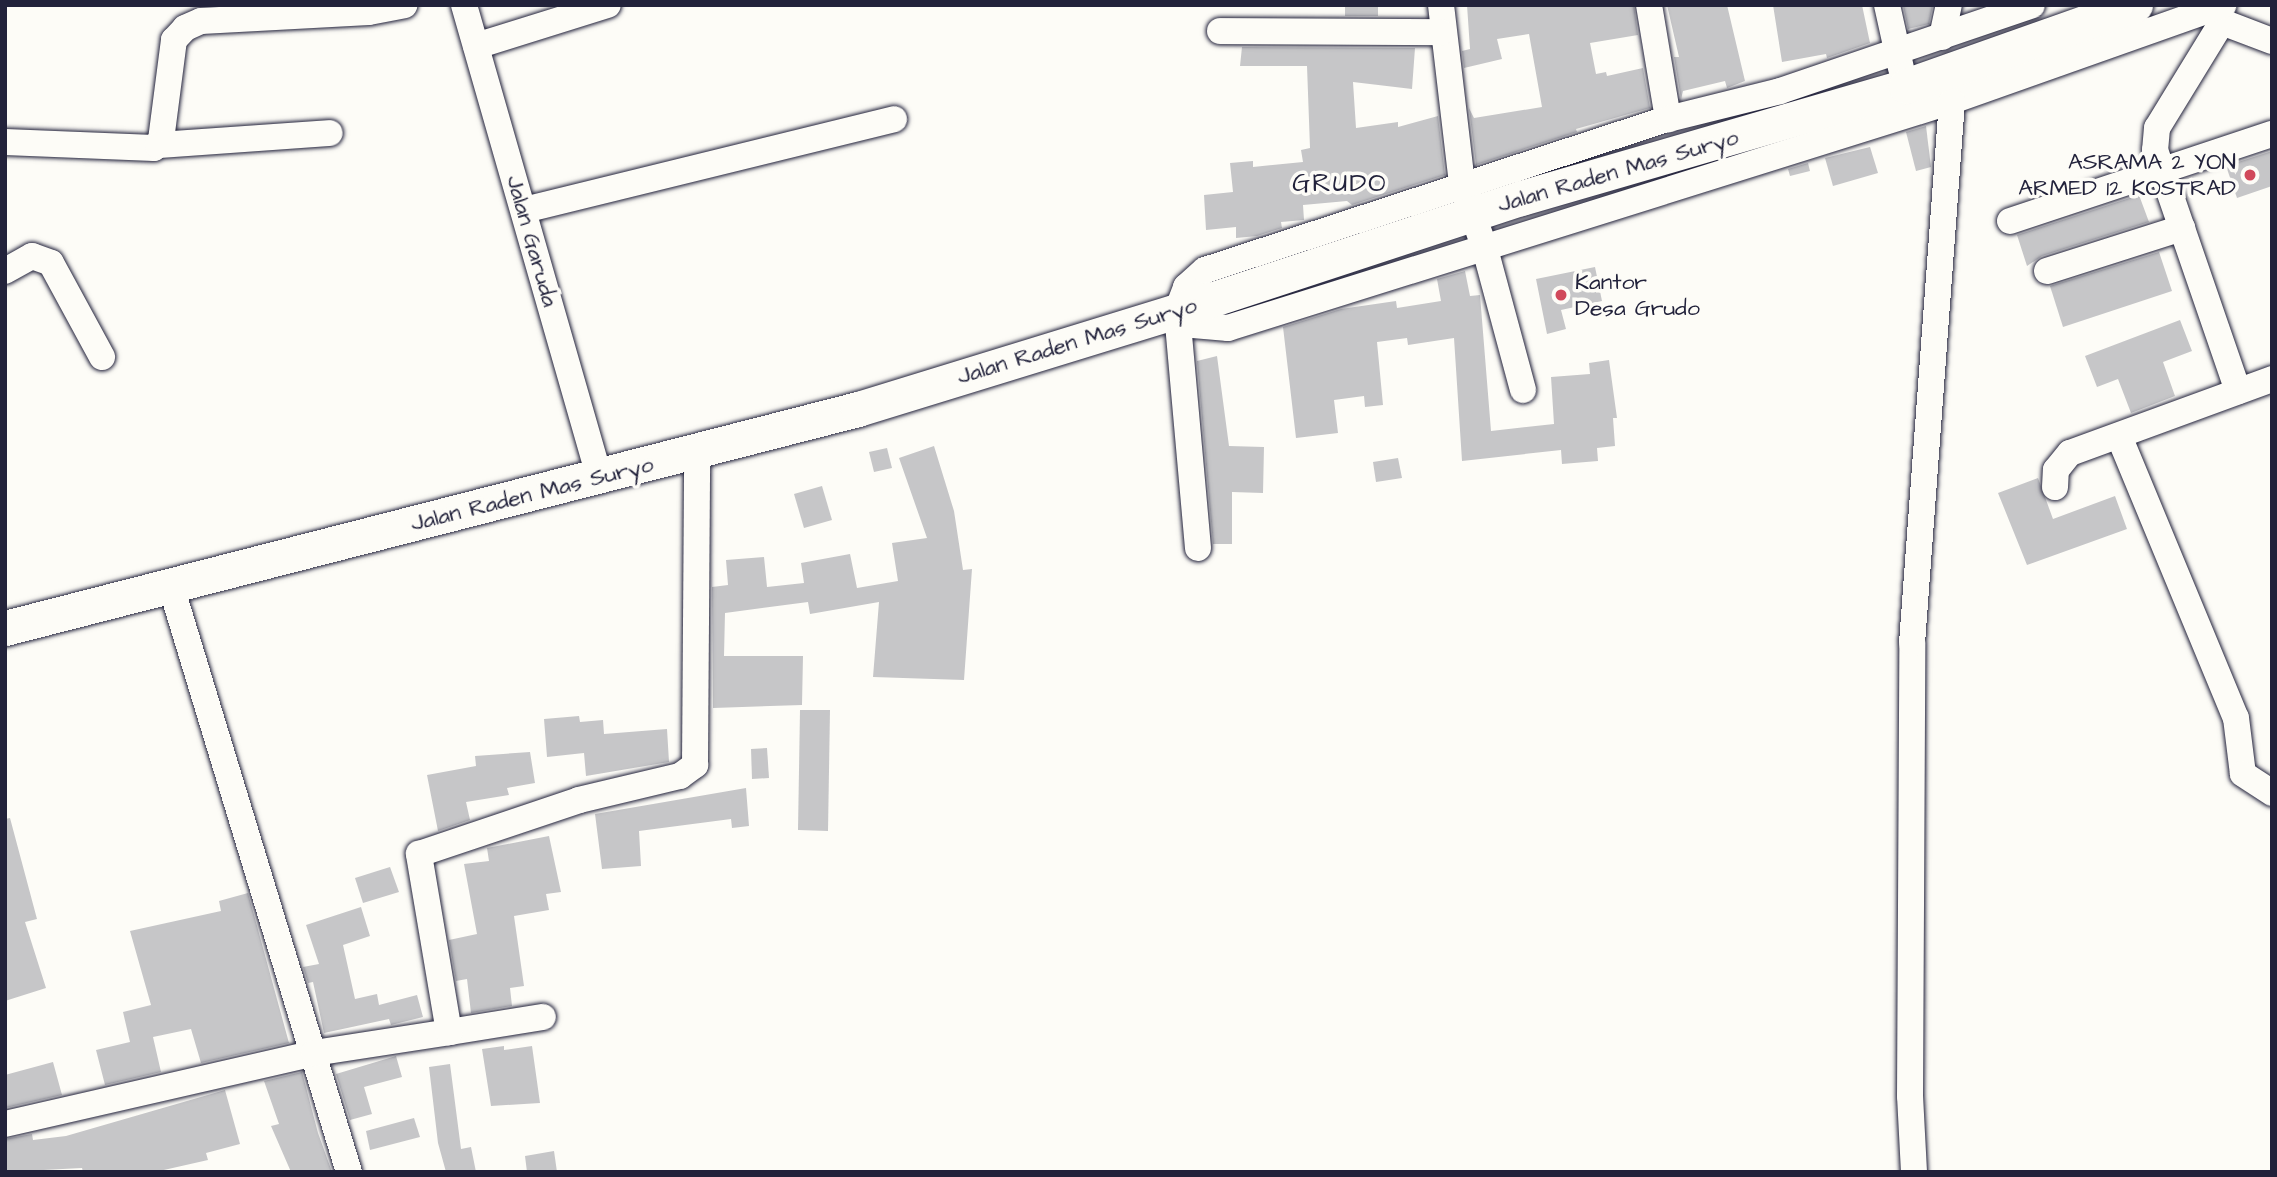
<!DOCTYPE html>
<style>
body{margin:0}
#map{position:relative;width:2277px;height:1177px;overflow:hidden;background:#fdfcf7;font-family:"Architects Daughter",sans-serif}
div>[style]{position:absolute}
.building>*{inset:0;background:#c6c6c8}
.roads{filter:drop-shadow(0 0 2px #22223b) drop-shadow(0 0 2px #22223b)}
.minor>*{height:26px;margin:-13px;padding:0 13px;transform-origin:13px;border-radius:13px;background:#fdfcf7}
.major>*{height:35px;margin:-17.5px;padding:0 17.5px;transform-origin:17.5px;border-radius:17.5px;background:#fdfcf7}
.dots>*{width:19px;height:19px;translate:-50% -50%;box-sizing:border-box;border:4px solid #fdfcf7;border-radius:50%}
span{translate:-50% -50%;white-space:nowrap;text-align:center;line-height:1.15;-webkit-text-stroke:7px #fdfcf7;paint-order:stroke}
.poi-label{font-size:23px;color:#22223b}
.right{translate:-100% -50%;text-align:right}
.left{translate:0 -50%;text-align:left}
.street-label{font-size:23px;color:#22223b}
.quarter-label{font-size:26px;color:#22223b;letter-spacing:2px}
.frame{position:absolute;inset:0;border:7px solid #22223b;pointer-events:none}
</style>
<div id="map">
<div class="building">
<div style="clip-path:polygon(1345px 5px,1378px 5px,1378px 16px,1345px 16px)"></div>
<div style="clip-path:polygon(1467px 5px,1634px 5px,1638px 35px,1590px 43px,1596px 74px,1606px 72px,1607px 76px,1643px 68px,1650px 108px,1576px 129px,1577px 132px,1476px 165px,1469px 108px,1474px 118px,1542px 107px,1529px 34px,1497px 39px,1502px 59px,1464px 68px,1462px 51px,1470px 49px)"></div>
<div style="clip-path:polygon(1667px 5px,1727px 5px,1745px 81px,1727px 88px,1725px 81px,1683px 91px,1681px 99px,1674px 57px,1679px 57px)"></div>
<div style="clip-path:polygon(1773px 5px,1862px 5px,1870px 43px,1827px 58px,1826px 54px,1782px 62px)"></div>
<div style="clip-path:polygon(1903px 5px,1933px 5px,1929px 24px,1908px 29px)"></div>
<div style="clip-path:polygon(1242px 47px,1415px 48px,1412px 89px,1353px 82px,1356px 128px,1398px 122px,1398px 127px,1438px 116px,1445px 175px,1352px 205px,1347px 201px,1303px 205px,1304px 220px,1281px 222px,1282px 228px,1257px 236px,1236px 238px,1236px 227px,1206px 230px,1204px 195px,1233px 192px,1230px 163px,1253px 161px,1253px 167px,1303px 162px,1301px 150px,1310px 148px,1307px 66px,1240px 66px)"></div>
<div style="clip-path:polygon(1926px 126px,1931px 167px,1916px 171px,1906px 132px)"></div>
<div style="clip-path:polygon(1870px 147px,1878px 173px,1833px 186px,1825px 158px)"></div>
<div style="clip-path:polygon(2272px 151px,2272px 186px,2237px 198px,2226px 166px)"></div>
<div style="clip-path:polygon(1808px 163px,1810px 171px,1790px 176px,1788px 169px)"></div>
<div style="clip-path:polygon(2139px 195px,2149px 222px,2042px 256px,2027px 266px,2017px 235px)"></div>
<div style="clip-path:polygon(2159px 252px,2172px 291px,2063px 327px,2050px 286px)"></div>
<div style="clip-path:polygon(1595px 267px,1602px 301px,1561px 310px,1566px 329px,1547px 334px,1536px 279px)"></div>
<div style="clip-path:polygon(1465px 271px,1470px 296px,1480px 295px,1491px 431px,1554px 424px,1551px 377px,1590px 374px,1589px 363px,1609px 360px,1617px 418px,1613px 418px,1615px 446px,1597px 448px,1598px 461px,1562px 464px,1561px 450px,1462px 461px,1454px 338px,1408px 345px,1407px 338px,1377px 342px,1383px 405px,1365px 407px,1364px 396px,1334px 400px,1338px 433px,1296px 438px,1283px 327px,1341px 309px,1396px 301px,1397px 308px,1441px 301px,1437px 279px)"></div>
<div style="clip-path:polygon(2180px 320px,2192px 351px,2163px 362px,2175px 396px,2131px 413px,2118px 379px,2097px 387px,2085px 356px)"></div>
<div style="clip-path:polygon(1217px 356px,1229px 446px,1264px 447px,1263px 493px,1232px 492px,1232px 544px,1213px 544px,1197px 361px)"></div>
<div style="clip-path:polygon(934px 446px,954px 511px,963px 570px,972px 569px,964px 680px,873px 677px,879px 602px,810px 614px,808px 602px,725px 613px,724px 656px,803px 656px,802px 705px,713px 708px,712px 587px,728px 585px,726px 560px,764px 557px,767px 587px,804px 583px,801px 563px,850px 554px,857px 588px,898px 581px,892px 543px,927px 538px,899px 458px)"></div>
<div style="clip-path:polygon(887px 448px,892px 468px,874px 472px,869px 452px)"></div>
<div style="clip-path:polygon(1398px 458px,1402px 478px,1376px 482px,1373px 462px)"></div>
<div style="clip-path:polygon(2038px 478px,2053px 519px,2115px 496px,2127px 529px,2027px 565px,1998px 493px)"></div>
<div style="clip-path:polygon(822px 486px,832px 520px,804px 528px,794px 494px)"></div>
<div style="clip-path:polygon(800px 710px,830px 710px,828px 831px,798px 830px)"></div>
<div style="clip-path:polygon(579px 716px,580px 722px,603px 720px,604px 734px,667px 729px,669px 762px,586px 776px,584px 753px,547px 757px,544px 719px)"></div>
<div style="clip-path:polygon(767px 748px,769px 778px,752px 779px,751px 749px)"></div>
<div style="clip-path:polygon(530px 752px,535px 783px,507px 788px,509px 795px,466px 802px,470px 820px,438px 831px,427px 775px,476px 766px,475px 756px)"></div>
<div style="clip-path:polygon(746px 788px,749px 826px,732px 828px,731px 819px,639px 831px,641px 866px,602px 869px,595px 814px)"></div>
<div style="clip-path:polygon(10px 818px,37px 919px,25px 922px,46px 988px,5px 1001px,5px 819px)"></div>
<div style="clip-path:polygon(549px 836px,561px 892px,546px 894px,549px 910px,514px 916px,524px 986px,510px 988px,512px 1006px,471px 1013px,467px 979px,456px 981px,449px 940px,477px 934px,464px 864px,489px 861px,487px 848px)"></div>
<div style="clip-path:polygon(390px 867px,399px 892px,363px 903px,355px 878px)"></div>
<div style="clip-path:polygon(248px 893px,289px 1043px,201px 1063px,191px 1029px,153px 1037px,161px 1072px,105px 1085px,96px 1050px,130px 1042px,123px 1012px,151px 1005px,130px 931px,221px 911px,219px 901px)"></div>
<div style="clip-path:polygon(361px 907px,370px 936px,343px 945px,355px 999px,377px 994px,379px 1005px,417px 995px,423px 1017px,391px 1025px,389px 1019px,324px 1033px,313px 982px,308px 983px,303px 967px,319px 964px,306px 925px)"></div>
<div style="clip-path:polygon(504px 1046px,504px 1050px,532px 1046px,540px 1103px,491px 1106px,482px 1049px)"></div>
<div style="clip-path:polygon(396px 1056px,402px 1077px,364px 1087px,372px 1114px,350px 1120px,336px 1074px)"></div>
<div style="clip-path:polygon(53px 1062px,62px 1095px,5px 1108px,5px 1075px)"></div>
<div style="clip-path:polygon(450px 1064px,461px 1149px,471px 1147px,476px 1172px,446px 1172px,438px 1143px,429px 1067px)"></div>
<div style="clip-path:polygon(302px 1072px,318px 1133px,332px 1172px,291px 1172px,271px 1126px,279px 1124px,264px 1081px)"></div>
<div style="clip-path:polygon(225px 1090px,240px 1144px,206px 1153px,208px 1160px,155px 1172px,83px 1172px,82px 1168px,5px 1172px,5px 1139px,32px 1134px,33px 1140px,66px 1136px)"></div>
<div style="clip-path:polygon(414px 1118px,420px 1137px,370px 1150px,366px 1131px)"></div>
<div style="clip-path:polygon(554px 1151px,557px 1172px,527px 1172px,525px 1156px)"></div>
</div>
<div class="roads">
<div class="minor">
<div style="left:464px;top:5px;width:491px;rotate:74deg"></div>
<div style="left:1441px;top:5px;width:180px;rotate:83.3deg"></div>
<div style="left:1462px;top:184px;width:69px;rotate:70.5deg"></div>
<div style="left:1485px;top:249px;width:146px;rotate:74.9deg"></div>
<div style="left:1649px;top:5px;width:116px;rotate:80.5deg"></div>
<div style="left:1887px;top:5px;width:65px;rotate:77.5deg"></div>
<div style="left:2222px;top:22px;width:124px;rotate:121.5deg"></div>
<div style="left:2157px;top:128px;width:22px;rotate:95deg"></div>
<div style="left:2155px;top:150px;width:255px;rotate:71deg"></div>
<div style="left:2222px;top:22px;width:53px;rotate:20.8deg"></div>
<div style="left:1220px;top:31px;width:221px;rotate:0.3deg"></div>
<div style="left:1942px;top:37px;width:33px;rotate:-78deg"></div>
<div style="left:476px;top:46px;width:138px;rotate:-17.3deg"></div>
<div style="left:5px;top:142px;width:149px;rotate:2.3deg"></div>
<div style="left:154px;top:148px;width:11px;rotate:-49deg"></div>
<div style="left:161px;top:140px;width:101px;rotate:-82.6deg"></div>
<div style="left:174px;top:40px;width:16px;rotate:-47deg"></div>
<div style="left:185px;top:28px;width:17px;rotate:-24deg"></div>
<div style="left:201px;top:21px;width:168px;rotate:-3.1deg"></div>
<div style="left:369px;top:12px;width:36px;rotate:-11deg"></div>
<div style="left:158px;top:145px;width:172px;rotate:-4deg"></div>
<div style="left:524px;top:210px;width:381px;rotate:-13.8deg"></div>
<div style="left:2010px;top:221px;width:276px;rotate:-18.4deg"></div>
<div style="left:5px;top:271px;width:31px;rotate:-29deg"></div>
<div style="left:32px;top:256px;width:20px;rotate:20deg"></div>
<div style="left:51px;top:263px;width:107px;rotate:61.5deg"></div>
<div style="left:2047px;top:271px;width:142px;rotate:-17.7deg"></div>
<div style="left:1177px;top:311px;width:21px;rotate:41deg"></div>
<div style="left:1193px;top:325px;width:35px;rotate:5deg"></div>
<div style="left:1228px;top:328px;width:759px;rotate:-17.41deg"></div>
<div style="left:1952px;top:101px;width:288px;rotate:-19.5deg"></div>
<div style="left:2119px;top:436px;width:305px;rotate:67.5deg"></div>
<div style="left:2236px;top:718px;width:56px;rotate:82.9deg"></div>
<div style="left:2243px;top:774px;width:35px;rotate:33deg"></div>
<div style="left:2055px;top:487px;width:17px;rotate:-87deg"></div>
<div style="left:2056px;top:470px;width:22px;rotate:-51deg"></div>
<div style="left:2070px;top:453px;width:215px;rotate:-20.1deg"></div>
<div style="left:1198px;top:548px;width:238px;rotate:-95.1deg"></div>
<div style="left:1177px;top:311px;width:26px;rotate:-69deg"></div>
<div style="left:1186px;top:287px;width:25px;rotate:-42deg"></div>
<div style="left:1205px;top:270px;width:487px;rotate:-18.1deg"></div>
<div style="left:1668px;top:119px;width:115px;rotate:-14deg"></div>
<div style="left:1780px;top:91px;width:266px;rotate:-18.8deg"></div>
<div style="left:170px;top:583px;width:616px;rotate:73.1deg"></div>
<div style="left:449px;top:1032px;width:95px;rotate:-9.1deg"></div>
<div style="left:5px;top:1124px;width:317px;rotate:-12.9deg"></div>
<div style="left:314px;top:1053px;width:137px;rotate:-8.8deg"></div>
<div style="left:449px;top:1032px;width:181px;rotate:-99.6deg"></div>
<div style="left:419px;top:854px;width:169px;rotate:-18.6deg"></div>
<div style="left:579px;top:800px;width:104px;rotate:-13.4deg"></div>
<div style="left:680px;top:776px;width:19px;rotate:-36deg"></div>
<div style="left:695px;top:765px;width:311px;rotate:-89.6deg"></div>
<div style="left:1914px;top:1172px;width:76px;rotate:-93deg"></div>
<div style="left:1910px;top:1096px;width:453px;rotate:-89.7deg"></div>
<div style="left:1912px;top:643px;width:543px;rotate:-85.78deg"></div>
</div>
<div class="major">
<div style="left:5px;top:628px;width:881px;rotate:-14.4deg"></div>
<div style="left:858px;top:409px;width:334px;rotate:-17.1deg"></div>
<div style="left:1177px;top:311px;width:362px;rotate:-18.2deg"></div>
<div style="left:1521px;top:198px;width:401px;rotate:-16.2deg"></div>
<div style="left:1906px;top:86px;width:243px;rotate:-19.5deg"></div>
</div>
</div>
<div class="dots">
<div style="left:2250px;top:175px;background:#d1495b"></div>
<div style="left:1561px;top:295px;background:#d1495b"></div>
</div>
<div class="poi-label">
<span class="right" style="left:2236px;top:175px">ASRAMA 2 YON<br>ARMED 12 KOSTRAD</span>
<span class="left" style="left:1575px;top:295px">Kantor<br>Desa Grudo</span>
</div>
<div class="street-label">
<span style="left:1618px;top:171px;rotate:-16deg">Jalan Raden Mas Suryo</span>
<span style="left:532px;top:241px;rotate:74deg">Jalan Garuda</span>
<span style="left:1077px;top:341px;rotate:-17deg">Jalan Raden Mas Suryo</span>
<span style="left:532px;top:494px;rotate:-14deg">Jalan Raden Mas Suryo</span>
</div>
<div class="quarter-label">
<span style="left:1340px;top:184px">GRUDO</span>
</div>
<div class="frame"></div>
</div>
